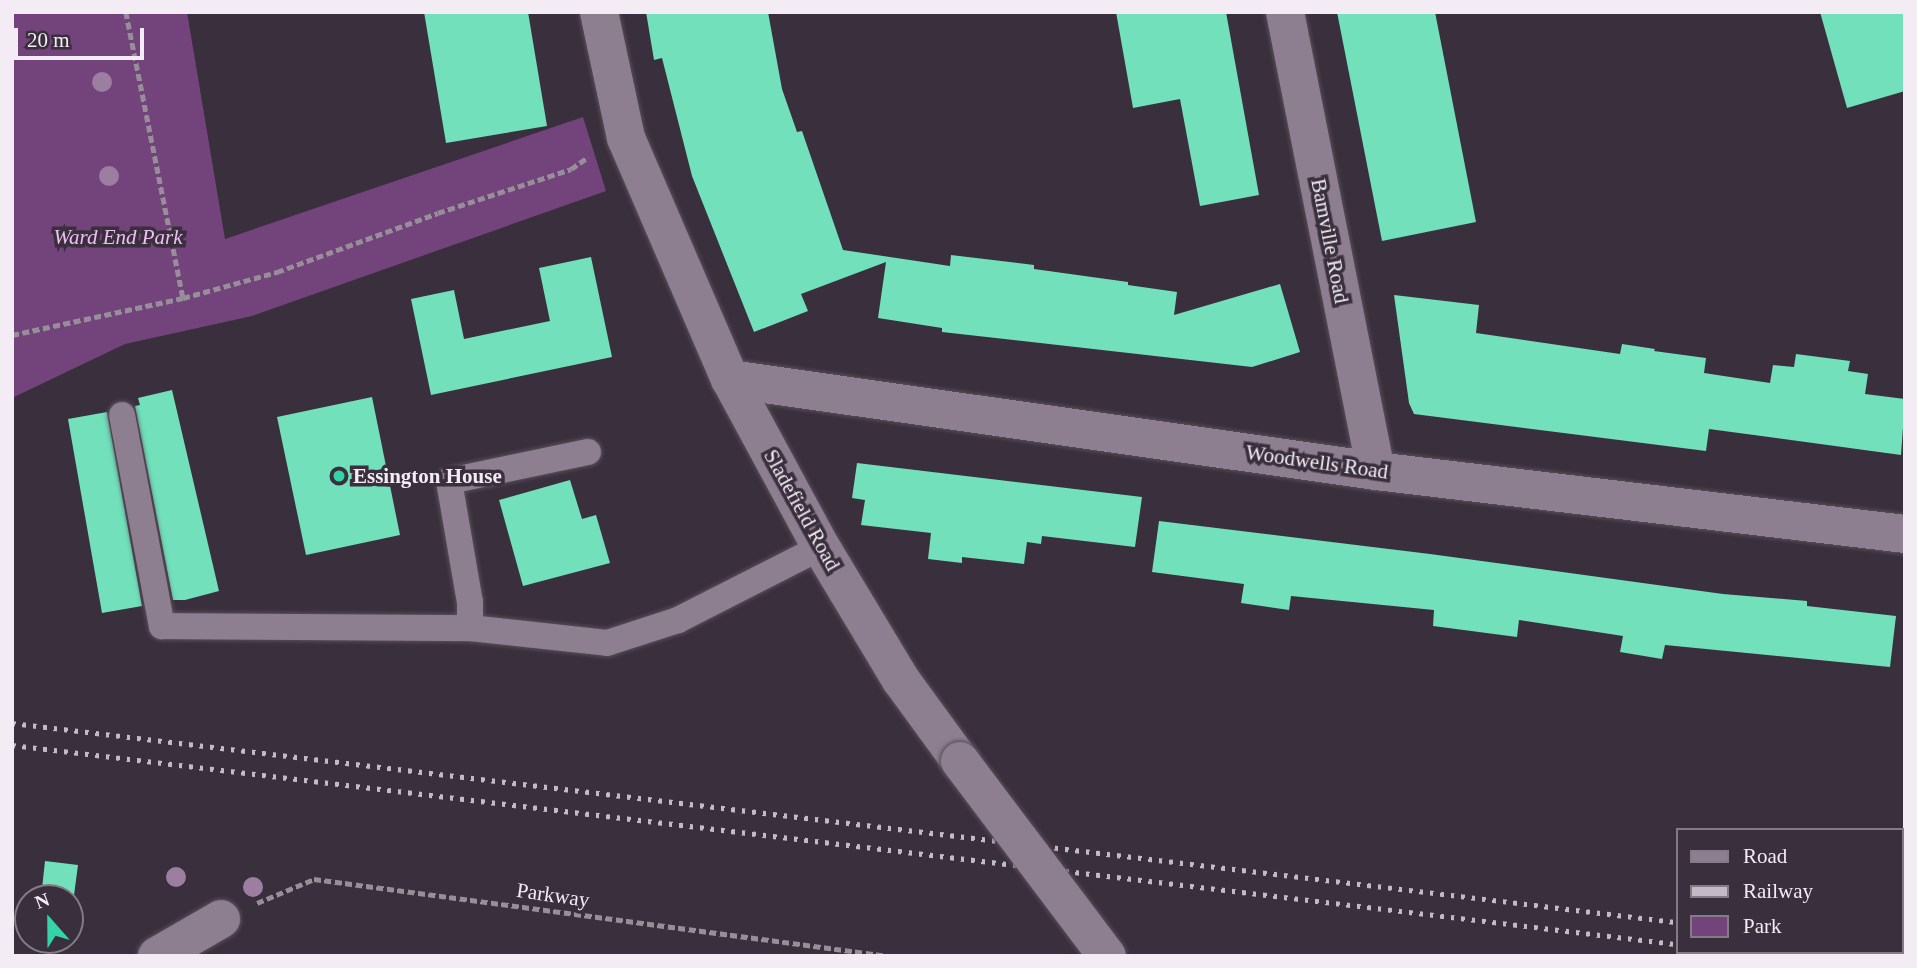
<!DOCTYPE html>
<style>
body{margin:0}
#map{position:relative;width:1917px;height:968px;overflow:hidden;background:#3a2f3c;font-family:"Times New Roman",serif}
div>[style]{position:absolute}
.green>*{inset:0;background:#73437b}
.building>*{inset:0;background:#71e0bb}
.path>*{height:4.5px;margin-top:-2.25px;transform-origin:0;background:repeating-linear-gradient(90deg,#978e99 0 7px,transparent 0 10.5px)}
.roads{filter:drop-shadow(0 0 2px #584e5a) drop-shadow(0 0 2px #584e5a)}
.lane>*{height:26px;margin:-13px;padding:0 13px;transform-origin:13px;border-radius:13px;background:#8d7f8f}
.street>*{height:38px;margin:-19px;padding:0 19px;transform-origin:19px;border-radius:19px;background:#8d7f8f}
.secondary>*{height:38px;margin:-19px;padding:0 19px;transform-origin:19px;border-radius:19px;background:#8d7f8f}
.rail>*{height:5px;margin-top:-2.5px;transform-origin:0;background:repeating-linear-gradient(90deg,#c3bac5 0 3.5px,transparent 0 10.5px)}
.bridges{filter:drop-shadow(0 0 2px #584e5a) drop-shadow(0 0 2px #584e5a)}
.secondary-bridge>*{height:38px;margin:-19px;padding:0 19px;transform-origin:19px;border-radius:19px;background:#8d7f8f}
.trees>*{width:20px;height:20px;margin:-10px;border-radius:50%;background:#9c7ea1}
.dots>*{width:19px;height:19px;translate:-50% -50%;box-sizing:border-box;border:4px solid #3a2f3c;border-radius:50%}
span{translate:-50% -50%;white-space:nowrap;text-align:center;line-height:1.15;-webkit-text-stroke:7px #3a2f3c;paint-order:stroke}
.park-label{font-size:21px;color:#edbff4;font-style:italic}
.street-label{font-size:21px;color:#f3ecf5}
.poi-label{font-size:21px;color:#f3ecf5;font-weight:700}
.left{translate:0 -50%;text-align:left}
.frame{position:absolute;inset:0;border:14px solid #f3ecf5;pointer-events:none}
.legend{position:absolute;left:1676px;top:828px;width:228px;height:126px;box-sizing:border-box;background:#3a2f3c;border:2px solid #847b86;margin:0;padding:9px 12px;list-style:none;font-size:21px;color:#f3ecf5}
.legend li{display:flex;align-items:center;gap:14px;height:35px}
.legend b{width:35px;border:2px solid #847b86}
.north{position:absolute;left:14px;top:884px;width:70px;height:70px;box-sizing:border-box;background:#3a2f3c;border:2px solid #847b86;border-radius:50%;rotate:339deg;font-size:19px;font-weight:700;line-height:28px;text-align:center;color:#f3ecf5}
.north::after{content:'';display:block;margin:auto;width:24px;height:32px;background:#34d4a8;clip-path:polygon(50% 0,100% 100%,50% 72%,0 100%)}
.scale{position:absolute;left:14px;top:28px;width:130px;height:32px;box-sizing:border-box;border:4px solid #f3ecf5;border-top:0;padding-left:9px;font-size:21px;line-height:24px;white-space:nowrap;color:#f3ecf5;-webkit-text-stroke:5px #3a2f3c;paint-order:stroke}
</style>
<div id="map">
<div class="green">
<div style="clip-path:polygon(12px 12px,187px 12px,225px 239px,583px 117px,606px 191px,252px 316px,125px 344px,12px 398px)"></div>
</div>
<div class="building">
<div style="clip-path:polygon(424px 12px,528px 12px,547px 126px,446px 143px)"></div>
<div style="clip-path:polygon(646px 12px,768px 12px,782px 89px,797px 132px,802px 131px,843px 250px,950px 266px,951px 255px,1034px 265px,1034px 269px,1128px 282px,1128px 285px,1177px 292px,1174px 315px,1280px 284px,1300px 352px,1252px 367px,942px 332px,942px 328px,878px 318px,886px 262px,801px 294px,808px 311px,754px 332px,692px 176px,662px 58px,654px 60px)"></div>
<div style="clip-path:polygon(1116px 12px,1226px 12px,1259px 195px,1200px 206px,1180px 99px,1133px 108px)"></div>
<div style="clip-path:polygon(1337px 12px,1435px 12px,1476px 222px,1382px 241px)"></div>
<div style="clip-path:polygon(1820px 12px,1905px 12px,1905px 91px,1847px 108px)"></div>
<div style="clip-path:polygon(591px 257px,612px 357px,431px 395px,411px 299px,454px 290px,464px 339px,550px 321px,539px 268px)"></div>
<div style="clip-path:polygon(1394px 295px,1479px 305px,1476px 333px,1620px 354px,1622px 344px,1655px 349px,1654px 351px,1706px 358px,1704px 373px,1770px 383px,1773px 365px,1794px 367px,1796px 354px,1850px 361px,1848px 371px,1868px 374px,1865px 394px,1905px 399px,1901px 455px,1709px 429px,1706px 451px,1414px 414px,1409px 403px)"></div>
<div style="clip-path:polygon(172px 390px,219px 591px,185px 600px,173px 600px,135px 406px,140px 405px,138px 398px)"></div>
<div style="clip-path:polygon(372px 397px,400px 535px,306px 555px,277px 417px)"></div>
<div style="clip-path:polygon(107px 412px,142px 606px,102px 613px,68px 419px)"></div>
<div style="clip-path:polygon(857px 463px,1142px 497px,1135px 547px,1042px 536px,1041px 544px,1027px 542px,1024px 564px,962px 557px,962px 563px,928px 559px,931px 533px,861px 525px,865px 500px,852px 498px)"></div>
<div style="clip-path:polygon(570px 480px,582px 519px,596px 515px,610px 563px,523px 586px,499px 500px)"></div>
<div style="clip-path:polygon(1159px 521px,1430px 554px,1723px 594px,1807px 601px,1807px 606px,1896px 616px,1890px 667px,1665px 645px,1662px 659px,1620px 652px,1623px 636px,1519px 620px,1517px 637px,1433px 626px,1434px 610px,1291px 596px,1289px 610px,1241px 603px,1244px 584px,1152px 572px)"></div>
<div style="clip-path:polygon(45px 861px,78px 865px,73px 903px,70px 902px,70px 898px,41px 898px)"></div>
</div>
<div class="path">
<div style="left:126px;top:12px;width:292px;rotate:78.7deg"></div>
<div style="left:12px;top:335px;width:175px;rotate:-12.2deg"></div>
<div style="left:183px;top:298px;width:98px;rotate:-15.5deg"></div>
<div style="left:277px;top:272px;width:171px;rotate:-20.1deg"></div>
<div style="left:438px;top:213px;width:140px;rotate:-18.3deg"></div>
<div style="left:571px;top:169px;width:21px;rotate:-35deg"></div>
<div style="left:257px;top:903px;width:62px;rotate:-22.8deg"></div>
<div style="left:314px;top:879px;width:579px;rotate:7.64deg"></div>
</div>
<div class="roads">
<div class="lane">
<div style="left:122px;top:415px;width:215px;rotate:79.3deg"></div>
<div style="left:162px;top:626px;width:308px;rotate:0.4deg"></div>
<div style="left:588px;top:452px;width:142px;rotate:168.2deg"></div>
<div style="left:449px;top:481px;width:123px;rotate:80.2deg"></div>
<div style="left:470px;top:602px;width:26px;rotate:90deg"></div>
<div style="left:470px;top:628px;width:138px;rotate:6.2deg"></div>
<div style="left:607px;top:643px;width:75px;rotate:-17.9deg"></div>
<div style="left:678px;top:620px;width:161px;rotate:-27deg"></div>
</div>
<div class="street">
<div style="left:1285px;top:12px;width:468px;rotate:78.8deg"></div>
<div style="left:730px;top:379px;width:653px;rotate:8.11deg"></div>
<div style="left:1376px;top:471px;width:533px;rotate:6.79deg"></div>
<div style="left:157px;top:956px;width:74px;rotate:-30deg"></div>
</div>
<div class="secondary">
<div style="left:599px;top:12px;width:129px;rotate:77.9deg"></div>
<div style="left:626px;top:138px;width:262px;rotate:66.7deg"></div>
<div style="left:730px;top:379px;width:191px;rotate:61.6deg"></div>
<div style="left:821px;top:547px;width:155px;rotate:59deg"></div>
<div style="left:901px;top:680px;width:100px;rotate:53.9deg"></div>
</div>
</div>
<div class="rail">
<div style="left:12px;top:723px;width:1677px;rotate:6.82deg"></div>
<div style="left:12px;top:745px;width:1677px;rotate:6.82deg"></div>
<div style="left:1901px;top:947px;width:4px;rotate:14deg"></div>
<div style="left:1751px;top:952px;width:30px;rotate:8deg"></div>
</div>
<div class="bridges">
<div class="secondary-bridge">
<div style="left:960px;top:761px;width:244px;rotate:53deg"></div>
</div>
</div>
<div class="trees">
<div style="left:102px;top:82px"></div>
<div style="left:109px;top:176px"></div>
<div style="left:176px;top:877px"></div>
<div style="left:253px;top:887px"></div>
</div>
<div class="dots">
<div style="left:339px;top:476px;background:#34d4a8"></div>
</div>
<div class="park-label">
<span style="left:118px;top:237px">Ward End Park</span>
</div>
<div class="street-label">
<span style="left:1330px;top:241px;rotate:79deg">Bamville Road</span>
<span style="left:1317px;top:462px;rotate:8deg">Woodwells Road</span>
<span style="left:802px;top:510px;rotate:61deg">Sladefield Road</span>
<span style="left:553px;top:895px;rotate:8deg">Parkway</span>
</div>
<div class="poi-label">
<span class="left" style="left:353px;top:476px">Essington House</span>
</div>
<div class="frame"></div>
<ul class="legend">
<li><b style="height:9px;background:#8d7f8f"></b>Road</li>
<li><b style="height:9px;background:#c3bac5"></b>Railway</li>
<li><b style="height:19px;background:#73437b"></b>Park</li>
</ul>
<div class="north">N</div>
<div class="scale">20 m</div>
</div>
